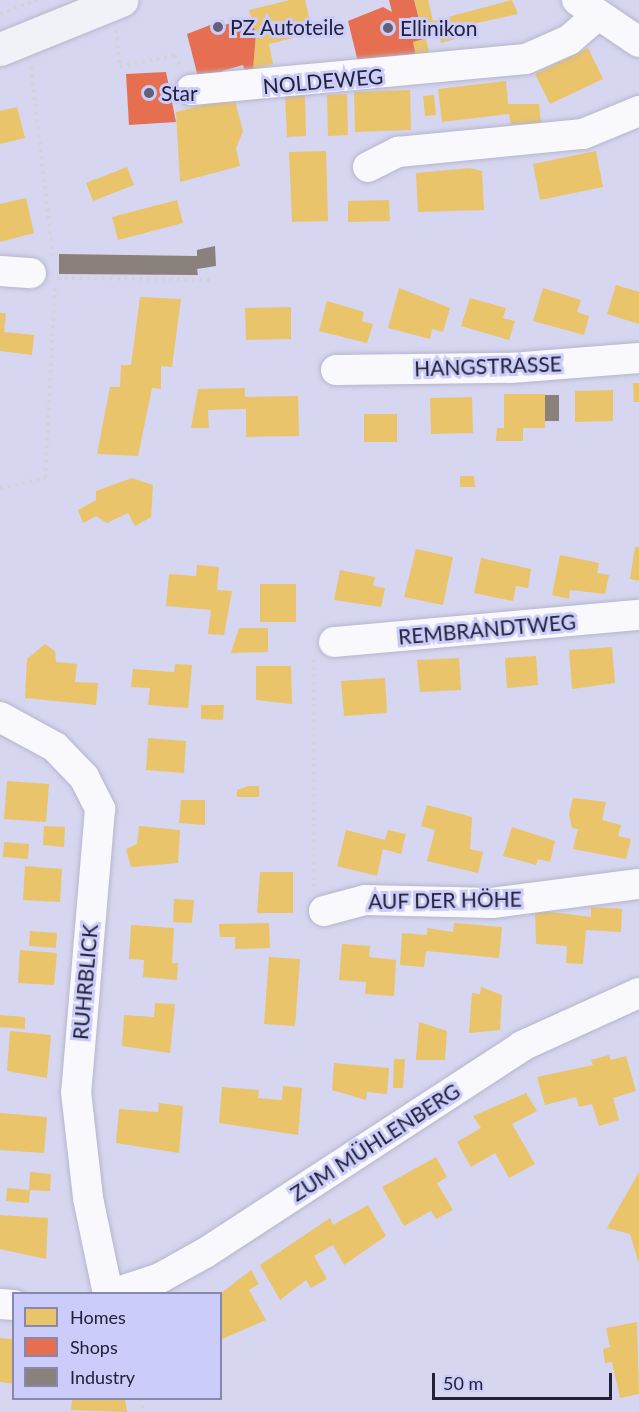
<!DOCTYPE html>
<meta charset="utf-8">
<style>
body{margin:0}
#map{position:relative;width:639px;height:1412px;overflow:hidden;background:#d6d6f0;font-family:Lato,sans-serif}
div>[style]{position:absolute}
.homes>*{inset:0;background:#e9c46a}
.shops>*{inset:0;background:#e76f51}
.industry>*{inset:0;background:#8a817c}
.path>*{height:4px;margin-top:-2px;transform-origin:0;background:repeating-linear-gradient(90deg,#d3d3db 0 3px,transparent 0 7.5px)}
.roads{filter:drop-shadow(0 0 2px #b5b5cb) drop-shadow(0 0 2px #b5b5cb)}
.minor>*{height:30px;margin:-15px;padding:0 15px;transform-origin:15px;border-radius:15px;background:#f9f9fd}
.major>*{height:33px;margin:-16.5px;padding:0 16.5px;transform-origin:16.5px;border-radius:16.5px;background:#f1f1f8}
.dots>*{width:16px;height:16px;translate:-50% -50%;box-sizing:border-box;border:3px solid #cbccfa;border-radius:50%}
span{translate:-50% -50%;white-space:nowrap;text-align:center;line-height:1.15;-webkit-text-stroke:6px #cbccfa;paint-order:stroke}
.poi-label{font-size:21px;color:#222136}
.left{translate:0 -50%;text-align:left}
.street-label{font-size:21px;color:#222136}
.legend{position:absolute;left:12px;top:1292px;width:210px;height:108px;box-sizing:border-box;background:#cbccfa;border:2px solid #8788ac;margin:0;padding:8px 10px;list-style:none;font-size:18px;color:#222136}
.legend li{display:flex;align-items:center;gap:12px;height:30px}
.legend b{width:30px;border:2px solid #8788ac}
.scale{position:absolute;left:432px;top:1373px;width:180px;height:27px;box-sizing:border-box;border:3px solid #222136;border-top:0;padding-left:8px;font-size:18px;line-height:21px;white-space:nowrap;color:#222136;-webkit-text-stroke:4px #cbccfa;paint-order:stroke}
</style>
<div id="map">
<div class="homes">
<div style="clip-path:polygon(290px 0,305px 0,313px 33px,269px 44px,273px 64px,253px 69px,256px 34px,249px 10px)"></div>
<div style="clip-path:polygon(414px 0,428px 0,433px 21px,512px 0,518px 14px,423px 35px)"></div>
<div style="clip-path:polygon(457px 28px,459px 38px,441px 43px,438px 32px)"></div>
<div style="clip-path:polygon(426px 39px,432px 64px,416px 56px,413px 42px)"></div>
<div style="clip-path:polygon(588px 48px,603px 79px,550px 104px,535px 74px)"></div>
<div style="clip-path:polygon(506px 81px,508px 104px,539px 104px,541px 124px,511px 124px,509px 114px,442px 122px,438px 89px)"></div>
<div style="clip-path:polygon(410px 90px,411px 130px,355px 132px,354px 92px)"></div>
<div style="clip-path:polygon(347px 94px,348px 135px,328px 136px,327px 95px)"></div>
<div style="clip-path:polygon(305px 95px,306px 136px,287px 137px,285px 96px)"></div>
<div style="clip-path:polygon(434px 95px,436px 115px,425px 116px,423px 96px)"></div>
<div style="clip-path:polygon(234px 97px,243px 131px,236px 148px,240px 166px,180px 182px,176px 112px)"></div>
<div style="clip-path:polygon(17px 107px,25px 138px,0 144px,0 111px)"></div>
<div style="clip-path:polygon(326px 151px,328px 221px,292px 222px,289px 152px)"></div>
<div style="clip-path:polygon(596px 151px,603px 187px,540px 200px,533px 164px)"></div>
<div style="clip-path:polygon(127px 167px,134px 185px,93px 201px,86px 183px)"></div>
<div style="clip-path:polygon(470px 168px,482px 171px,484px 210px,418px 212px,416px 173px)"></div>
<div style="clip-path:polygon(26px 198px,34px 233px,0 242px,0 204px)"></div>
<div style="clip-path:polygon(177px 200px,183px 223px,118px 240px,112px 217px)"></div>
<div style="clip-path:polygon(389px 200px,390px 221px,348px 222px,348px 201px)"></div>
<div style="clip-path:polygon(616px 285px,639px 292px,639px 324px,607px 314px)"></div>
<div style="clip-path:polygon(399px 288px,450px 308px,443px 332px,432px 329px,430px 339px,388px 328px)"></div>
<div style="clip-path:polygon(543px 288px,581px 300px,577px 312px,589px 316px,584px 335px,533px 321px)"></div>
<div style="clip-path:polygon(140px 297px,181px 299px,172px 367px,161px 366px,161px 389px,152px 388px,138px 456px,97px 454px,110px 387px,120px 387px,121px 365px,131px 365px)"></div>
<div style="clip-path:polygon(470px 298px,506px 308px,503px 318px,515px 321px,509px 340px,461px 326px)"></div>
<div style="clip-path:polygon(327px 301px,364px 312px,362px 321px,373px 324px,367px 343px,319px 331px)"></div>
<div style="clip-path:polygon(291px 307px,291px 339px,246px 340px,245px 308px)"></div>
<div style="clip-path:polygon(0 313px,6px 313px,4px 332px,34px 335px,32px 355px,0 351px)"></div>
<div style="clip-path:polygon(633px 383px,639px 383px,639px 402px,634px 402px)"></div>
<div style="clip-path:polygon(245px 388px,245px 397px,298px 396px,299px 436px,246px 437px,246px 409px,208px 410px,209px 428px,191px 428px,198px 389px)"></div>
<div style="clip-path:polygon(613px 390px,613px 421px,575px 422px,575px 391px)"></div>
<div style="clip-path:polygon(504px 394px,545px 394px,545px 428px,523px 428px,523px 441px,496px 441px,497px 428px,504px 428px)"></div>
<div style="clip-path:polygon(472px 397px,473px 433px,431px 434px,430px 398px)"></div>
<div style="clip-path:polygon(364px 414px,397px 414px,397px 442px,364px 442px)"></div>
<div style="clip-path:polygon(460px 476px,474px 476px,475px 487px,460px 487px)"></div>
<div style="clip-path:polygon(132px 478px,153px 485px,151px 517px,135px 526px,128px 513px,107px 523px,96px 516px,83px 523px,78px 510px,96px 500px,96px 491px)"></div>
<div style="clip-path:polygon(635px 547px,639px 547px,639px 581px,630px 579px)"></div>
<div style="clip-path:polygon(416px 549px,453px 557px,443px 605px,404px 597px)"></div>
<div style="clip-path:polygon(560px 555px,599px 563px,597px 573px,609px 575px,605px 594px,570px 590px,569px 599px,552px 595px)"></div>
<div style="clip-path:polygon(481px 558px,531px 569px,528px 588px,516px 586px,513px 601px,474px 593px)"></div>
<div style="clip-path:polygon(197px 565px,219px 567px,217px 590px,232px 591px,224px 635px,208px 634px,211px 610px,166px 606px,169px 574px,196px 576px)"></div>
<div style="clip-path:polygon(340px 570px,375px 577px,373px 586px,385px 588px,381px 607px,334px 600px)"></div>
<div style="clip-path:polygon(260px 584px,296px 584px,296px 622px,260px 622px)"></div>
<div style="clip-path:polygon(239px 628px,268px 628px,268px 652px,231px 653px)"></div>
<div style="clip-path:polygon(45px 644px,55px 651px,56px 662px,77px 664px,75px 682px,98px 683px,96px 705px,25px 698px,27px 659px)"></div>
<div style="clip-path:polygon(612px 647px,615px 683px,572px 689px,569px 650px)"></div>
<div style="clip-path:polygon(536px 656px,538px 685px,507px 688px,505px 658px)"></div>
<div style="clip-path:polygon(459px 658px,461px 690px,420px 692px,417px 660px)"></div>
<div style="clip-path:polygon(175px 664px,192px 665px,188px 708px,148px 705px,150px 688px,131px 687px,133px 669px,174px 672px)"></div>
<div style="clip-path:polygon(256px 666px,291px 666px,292px 704px,256px 700px)"></div>
<div style="clip-path:polygon(385px 678px,387px 713px,344px 716px,341px 681px)"></div>
<div style="clip-path:polygon(201px 705px,224px 705px,223px 720px,201px 719px)"></div>
<div style="clip-path:polygon(148px 738px,186px 741px,184px 773px,146px 770px)"></div>
<div style="clip-path:polygon(7px 781px,49px 784px,46px 822px,4px 819px)"></div>
<div style="clip-path:polygon(248px 786px,259px 786px,259px 797px,237px 797px,237px 790px)"></div>
<div style="clip-path:polygon(573px 798px,606px 802px,602px 820px,621px 825px,618px 836px,631px 839px,626px 859px,573px 849px,578px 829px,572px 828px,569px 814px)"></div>
<div style="clip-path:polygon(181px 800px,205px 800px,205px 825px,179px 823px)"></div>
<div style="clip-path:polygon(427px 805px,472px 817px,470px 849px,483px 852px,478px 873px,427px 861px,435px 830px,421px 826px)"></div>
<div style="clip-path:polygon(44px 826px,65px 827px,64px 847px,43px 845px)"></div>
<div style="clip-path:polygon(139px 826px,180px 830px,178px 863px,131px 867px,126px 849px,137px 844px)"></div>
<div style="clip-path:polygon(512px 827px,555px 841px,550px 862px,538px 859px,536px 865px,503px 856px)"></div>
<div style="clip-path:polygon(346px 830px,385px 840px,388px 830px,406px 834px,401px 854px,383px 849px,377px 876px,337px 866px)"></div>
<div style="clip-path:polygon(4px 842px,29px 844px,28px 859px,3px 857px)"></div>
<div style="clip-path:polygon(25px 866px,62px 869px,60px 902px,23px 900px)"></div>
<div style="clip-path:polygon(260px 872px,293px 872px,293px 913px,257px 913px)"></div>
<div style="clip-path:polygon(174px 899px,194px 900px,192px 923px,173px 922px)"></div>
<div style="clip-path:polygon(591px 907px,622px 909px,621px 932px,586px 930px,583px 964px,566px 963px,567px 946px,536px 944px,535px 910px,591px 917px)"></div>
<div style="clip-path:polygon(269px 923px,270px 948px,235px 949px,235px 937px,220px 937px,219px 924px)"></div>
<div style="clip-path:polygon(454px 923px,502px 927px,499px 958px,426px 951px,424px 967px,400px 965px,402px 933px,427px 935px,427px 928px,453px 932px)"></div>
<div style="clip-path:polygon(131px 925px,174px 928px,172px 963px,178px 963px,177px 980px,143px 977px,144px 960px,129px 959px)"></div>
<div style="clip-path:polygon(30px 931px,57px 933px,56px 948px,29px 946px)"></div>
<div style="clip-path:polygon(342px 944px,370px 946px,369px 957px,396px 960px,394px 996px,365px 994px,366px 982px,339px 980px)"></div>
<div style="clip-path:polygon(20px 950px,57px 953px,54px 985px,18px 983px)"></div>
<div style="clip-path:polygon(269px 957px,300px 959px,295px 1026px,264px 1024px)"></div>
<div style="clip-path:polygon(481px 987px,502px 995px,500px 1030px,469px 1033px,472px 993px,480px 994px)"></div>
<div style="clip-path:polygon(155px 1003px,175px 1004px,170px 1053px,122px 1046px,124px 1015px,154px 1017px)"></div>
<div style="clip-path:polygon(0 1015px,25px 1017px,25px 1029px,0 1027px)"></div>
<div style="clip-path:polygon(419px 1022px,447px 1031px,445px 1060px,416px 1060px)"></div>
<div style="clip-path:polygon(10px 1031px,51px 1035px,47px 1078px,7px 1071px)"></div>
<div style="clip-path:polygon(609px 1055px,611px 1060px,626px 1056px,636px 1091px,613px 1098px,619px 1120px,599px 1126px,592px 1104px,579px 1107px,576px 1097px,545px 1105px,537px 1077px,593px 1065px,591px 1060px)"></div>
<div style="clip-path:polygon(394px 1059px,405px 1059px,403px 1088px,393px 1088px)"></div>
<div style="clip-path:polygon(334px 1063px,389px 1068px,387px 1094px,367px 1092px,366px 1100px,332px 1090px)"></div>
<div style="clip-path:polygon(283px 1086px,302px 1088px,298px 1135px,219px 1123px,222px 1087px,259px 1090px,258px 1098px,282px 1100px)"></div>
<div style="clip-path:polygon(526px 1093px,537px 1111px,512px 1124px,535px 1164px,509px 1178px,495px 1153px,471px 1167px,457px 1142px,481px 1128px,473px 1116px)"></div>
<div style="clip-path:polygon(159px 1103px,183px 1106px,179px 1153px,116px 1143px,119px 1109px,158px 1112px)"></div>
<div style="clip-path:polygon(0 1113px,47px 1117px,44px 1153px,0 1150px)"></div>
<div style="clip-path:polygon(436px 1157px,447px 1177px,437px 1183px,453px 1210px,436px 1219px,431px 1211px,404px 1226px,382px 1187px)"></div>
<div style="clip-path:polygon(30px 1172px,51px 1174px,50px 1191px,29px 1190px)"></div>
<div style="clip-path:polygon(639px 1172px,639px 1264px,630px 1234px,607px 1228px)"></div>
<div style="clip-path:polygon(7px 1188px,30px 1190px,29px 1203px,6px 1201px)"></div>
<div style="clip-path:polygon(368px 1205px,386px 1236px,344px 1265px,333px 1245px,314px 1256px,327px 1279px,311px 1288px,306px 1280px,280px 1300px,260px 1265px,330px 1218px,333px 1225px)"></div>
<div style="clip-path:polygon(0 1215px,48px 1218px,46px 1259px,0 1249px)"></div>
<div style="clip-path:polygon(251px 1270px,259px 1284px,249px 1290px,266px 1320px,220px 1340px,220px 1294px)"></div>
<div style="clip-path:polygon(637px 1322px,639px 1394px,620px 1398px,612px 1362px,605px 1363px,603px 1349px,610px 1347px,606px 1328px)"></div>
<div style="clip-path:polygon(0 1338px,14px 1339px,14px 1384px,0 1382px)"></div>
<div style="clip-path:polygon(72px 1398px,125px 1398px,127px 1412px,71px 1410px)"></div>
</div>
<div class="shops">
<div style="clip-path:polygon(389px 0,414px 0,424px 39px,413px 42px,416px 56px,359px 66px,348px 21px,383px 7px,392px 12px)"></div>
<div style="clip-path:polygon(251px 18px,256px 34px,253px 69px,245px 71px,243px 65px,222px 71px,223px 75px,198px 77px,187px 34px,223px 20px,224px 25px)"></div>
<div style="clip-path:polygon(166px 72px,176px 122px,129px 125px,126px 74px)"></div>
</div>
<div class="industry">
<div style="clip-path:polygon(215px 246px,216px 266px,197px 269px,198px 275px,59px 274px,59px 254px,197px 256px,197px 250px)"></div>
<div style="clip-path:polygon(545px 395px,559px 395px,559px 421px,545px 421px)"></div>
</div>
<div class="path">
<div style="left:0;top:14px;width:40px;rotate:-21deg"></div>
<div style="left:116px;top:30px;width:37px;rotate:84deg"></div>
<div style="left:120px;top:67px;width:56px;rotate:-12.3deg"></div>
<div style="left:175px;top:55px;width:14px;rotate:65deg"></div>
<div style="left:31px;top:67px;width:190px;rotate:83.4deg"></div>
<div style="left:57px;top:278px;width:155px;rotate:0.7deg"></div>
<div style="left:0;top:488px;width:46px;rotate:-12.5deg"></div>
<div style="left:45px;top:478px;width:190px;rotate:-87deg"></div>
<div style="left:314px;top:887px;width:227px;rotate:-90deg"></div>
<div style="left:140px;top:1398px;width:15px;rotate:74deg"></div>
</div>
<div class="roads">
<div class="minor">
<div style="left:577px;top:0;width:75px;rotate:34.1deg"></div>
<div style="left:191px;top:90px;width:336px;rotate:-5.3deg"></div>
<div style="left:526px;top:59px;width:47px;rotate:-23.8deg"></div>
<div style="left:569px;top:40px;width:38px;rotate:-41deg"></div>
<div style="left:368px;top:167px;width:34px;rotate:-27deg"></div>
<div style="left:398px;top:152px;width:186px;rotate:-5.6deg"></div>
<div style="left:583px;top:134px;width:61px;rotate:-22.3deg"></div>
<div style="left:0;top:271px;width:31px;rotate:4deg"></div>
<div style="left:336px;top:370px;width:175px;rotate:-0.7deg"></div>
<div style="left:511px;top:368px;width:128px;rotate:-4.5deg"></div>
<div style="left:334px;top:642px;width:306px;rotate:-5.1deg"></div>
<div style="left:0;top:717px;width:63px;rotate:28.6deg"></div>
<div style="left:55px;top:747px;width:42px;rotate:46deg"></div>
<div style="left:84px;top:777px;width:36px;rotate:63deg"></div>
<div style="left:100px;top:809px;width:284px;rotate:94.8deg"></div>
<div style="left:76px;top:1092px;width:107px;rotate:83.5deg"></div>
<div style="left:88px;top:1198px;width:98px;rotate:78.2deg"></div>
<div style="left:324px;top:911px;width:42px;rotate:-15deg"></div>
<div style="left:365px;top:900px;width:127px;rotate:1.4deg"></div>
<div style="left:492px;top:903px;width:148px;rotate:-7.4deg"></div>
<div style="left:112px;top:1294px;width:51px;rotate:-18.4deg"></div>
<div style="left:160px;top:1278px;width:51px;rotate:-29.1deg"></div>
<div style="left:205px;top:1253px;width:379px;rotate:-33.1deg"></div>
<div style="left:522px;top:1046px;width:128px;rotate:-24.4deg"></div>
<div style="left:0;top:1304px;width:14px;rotate:4deg"></div>
</div>
<div class="major">
<div style="left:0;top:49px;width:131px;rotate:-22deg"></div>
</div>
</div>
<div class="dots">
<div style="left:218px;top:27px;background:#616077"></div>
<div style="left:388px;top:28px;background:#616077"></div>
<div style="left:149px;top:93px;background:#616077"></div>
</div>
<div class="poi-label">
<span class="left" style="left:230px;top:27px">PZ Autoteile</span>
<span class="left" style="left:400px;top:28px">Ellinikon</span>
<span class="left" style="left:161px;top:93px">Star</span>
</div>
<div class="street-label">
<span style="left:323px;top:81px;rotate:-5deg">NOLDEWEG</span>
<span style="left:488px;top:366px;rotate:-2deg">HANGSTRASSE</span>
<span style="left:487px;top:629px;rotate:-5deg">REMBRANDTWEG</span>
<span style="left:445px;top:900px;rotate:-1deg">AUF DER HÖHE</span>
<span style="left:85px;top:982px;rotate:-85deg">RUHRBLICK</span>
<span style="left:375px;top:1142px;rotate:-33deg">ZUM MÜHLENBERG</span>
</div>
<ul class="legend">
<li><b style="height:16px;background:#e9c46a"></b>Homes</li>
<li><b style="height:16px;background:#e76f51"></b>Shops</li>
<li><b style="height:16px;background:#8a817c"></b>Industry</li>
</ul>
<div class="scale">50 m</div>
</div>
